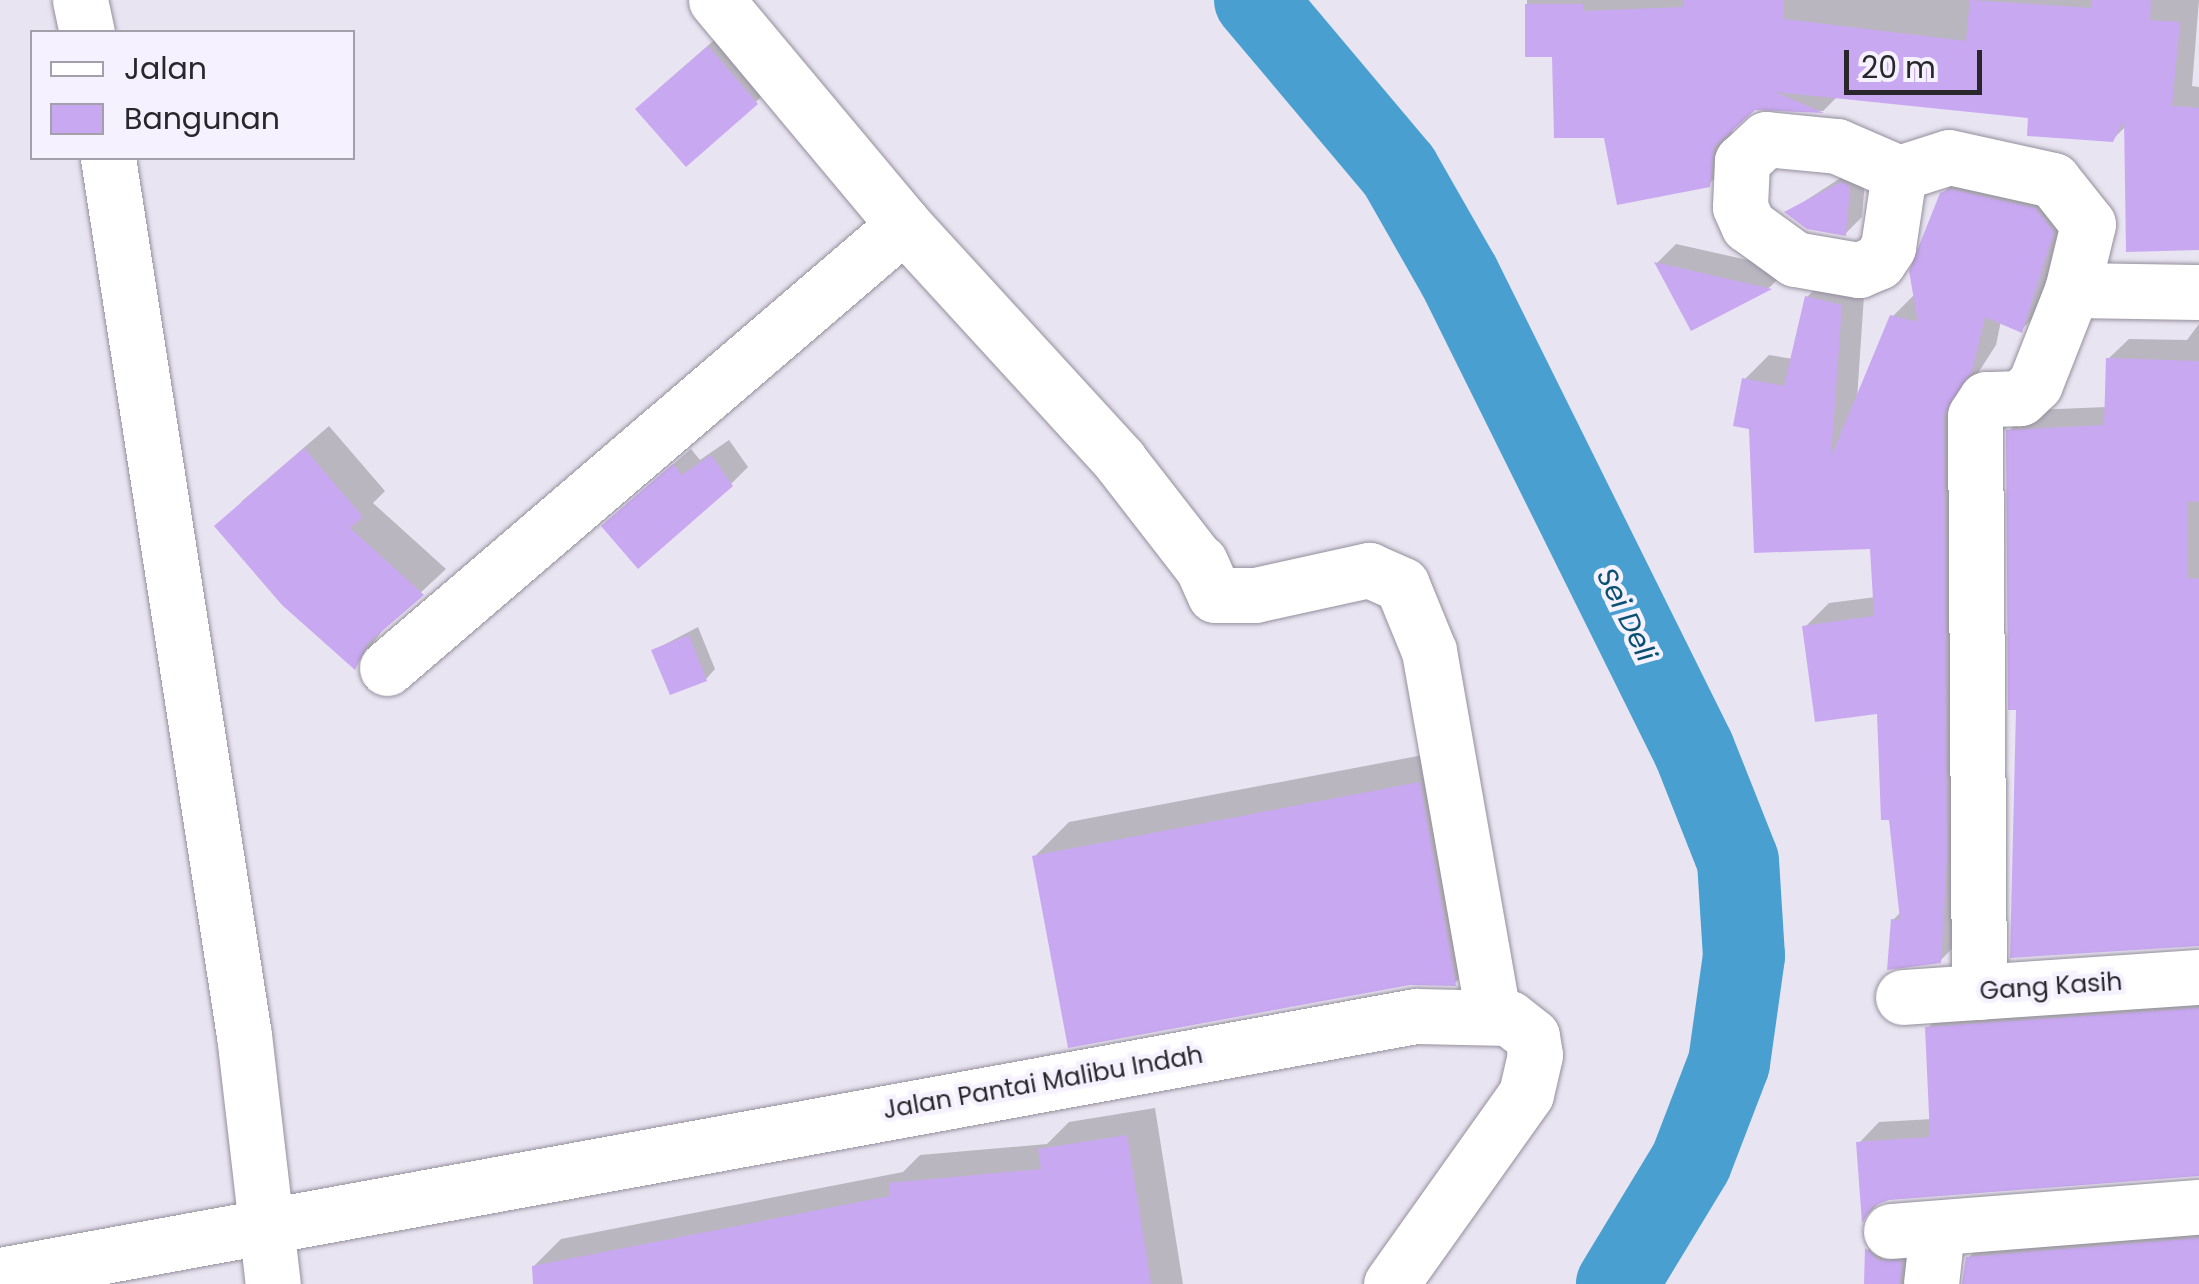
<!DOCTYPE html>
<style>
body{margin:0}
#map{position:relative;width:2199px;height:1284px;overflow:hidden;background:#e9e4f1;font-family:Poppins,sans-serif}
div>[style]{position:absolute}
.shadow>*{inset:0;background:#0003}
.river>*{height:82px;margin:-41px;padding:0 41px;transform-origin:41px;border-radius:41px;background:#49a0d0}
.building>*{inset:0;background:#c9a8f2}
.roads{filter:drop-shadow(0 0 2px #948f9c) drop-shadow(0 0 2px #948f9c)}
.minor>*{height:55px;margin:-27.5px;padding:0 27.5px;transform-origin:27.5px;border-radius:27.5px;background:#fff}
span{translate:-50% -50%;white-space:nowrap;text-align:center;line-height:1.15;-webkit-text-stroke:9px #f6f1ff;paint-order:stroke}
.street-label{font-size:25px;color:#29272c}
.water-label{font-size:28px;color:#0a5070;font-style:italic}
.legend{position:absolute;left:30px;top:30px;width:325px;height:130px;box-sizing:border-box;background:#f6f1ff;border:2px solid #a4a0ab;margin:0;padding:12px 18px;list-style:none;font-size:30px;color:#29272c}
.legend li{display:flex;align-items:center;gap:20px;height:50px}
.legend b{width:50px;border:2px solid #a4a0ab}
.scale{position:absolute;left:1844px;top:50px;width:138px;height:45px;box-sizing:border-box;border:5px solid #29272c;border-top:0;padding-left:12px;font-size:30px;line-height:35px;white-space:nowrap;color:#29272c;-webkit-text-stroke:8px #f6f1ff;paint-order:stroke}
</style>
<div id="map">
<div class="shadow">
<div style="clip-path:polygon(1527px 0,2199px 0,2192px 86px,2199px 87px,2199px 248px,2127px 125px,2112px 140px,2031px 116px,1838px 96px,1823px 111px,1754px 107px,1733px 126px,1729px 164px,1708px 185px,1555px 54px,1527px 54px)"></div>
<div style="clip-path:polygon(728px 28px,775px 83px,756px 102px,657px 90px)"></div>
<div style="clip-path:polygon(1859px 166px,1866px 169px,1862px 217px,1846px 233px,1788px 212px)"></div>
<div style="clip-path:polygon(1967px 169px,2077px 206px,2045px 306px,2021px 330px,2001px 321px,1996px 345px,1967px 390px,1964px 936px,1940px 961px,1893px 920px,1901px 912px,1879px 711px,1805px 627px,1829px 603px,1876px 597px,1872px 546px,1751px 427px,1745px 379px,1769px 355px,1793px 359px,1807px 297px,1831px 273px,1865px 281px,1857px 399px,1892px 317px,1916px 293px,1942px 194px)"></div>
<div style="clip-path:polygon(1676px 244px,1788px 269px,1770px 287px,1692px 328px,1657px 263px)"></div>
<div style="clip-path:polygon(2199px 324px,2199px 943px,2018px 708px,2009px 431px,2029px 410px,2107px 407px,2108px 359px,2129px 339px,2187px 340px)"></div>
<div style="clip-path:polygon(329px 426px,385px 491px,373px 503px,446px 569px,388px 623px,355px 667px,241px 502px)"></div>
<div style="clip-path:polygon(729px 440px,748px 467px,731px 484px,621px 509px,691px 449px,700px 460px)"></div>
<div style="clip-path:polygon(698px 627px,715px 669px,706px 679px,654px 650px)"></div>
<div style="clip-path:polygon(1455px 749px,1490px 949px,1455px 983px,1034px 857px,1069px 822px)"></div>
<div style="clip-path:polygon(2199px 989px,2199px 1174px,1882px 1200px,1864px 1218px,1859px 1143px,1879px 1122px,1932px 1119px,1928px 1028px,1948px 1007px)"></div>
<div style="clip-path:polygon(1155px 1108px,1183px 1284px,536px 1284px,532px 1268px,561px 1239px,903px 1172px,920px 1155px,1047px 1144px,1069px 1122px)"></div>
<div style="clip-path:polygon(2199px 1218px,2199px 1284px,1963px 1284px,1968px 1258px,1992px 1234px)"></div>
<div style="clip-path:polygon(1890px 1227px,1940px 1284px,1867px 1284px,1868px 1249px)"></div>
</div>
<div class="river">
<div style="left:1255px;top:0;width:224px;rotate:49.9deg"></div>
<div style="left:1399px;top:171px;width:121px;rotate:60.3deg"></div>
<div style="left:1459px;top:276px;width:529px;rotate:63.63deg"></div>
<div style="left:1694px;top:750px;width:119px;rotate:68.4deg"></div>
<div style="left:1738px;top:861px;width:95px;rotate:86.4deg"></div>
<div style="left:1744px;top:956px;width:108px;rotate:98deg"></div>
<div style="left:1729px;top:1063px;width:106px;rotate:111deg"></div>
<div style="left:1691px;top:1162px;width:143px;rotate:121.2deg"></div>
</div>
<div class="building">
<div style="clip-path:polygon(1684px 0,1784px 0,1784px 19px,1966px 41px,1970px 0,2091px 8px,2091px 0,2151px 0,2150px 20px,2180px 22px,2172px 106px,2199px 108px,2199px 250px,2126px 252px,2124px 119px,2113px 142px,2027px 136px,2028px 118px,1775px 92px,1824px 113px,1755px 110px,1714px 147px,1710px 187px,1617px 205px,1604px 138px,1554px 138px,1552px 57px,1525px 57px,1525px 4px,1583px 4px,1583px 11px,1684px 7px)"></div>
<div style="clip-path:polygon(708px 46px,758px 104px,686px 167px,635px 109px)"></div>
<div style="clip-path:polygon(1841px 182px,1850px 186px,1846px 236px,1807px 229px,1784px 212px)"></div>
<div style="clip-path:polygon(1950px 189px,2035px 208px,2054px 232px,2022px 333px,1985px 317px,1972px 371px,1944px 415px,1947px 857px,1941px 963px,1887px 970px,1891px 919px,1900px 920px,1889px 820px,1881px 820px,1877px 714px,1815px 722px,1802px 626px,1874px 616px,1870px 549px,1754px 553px,1749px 429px,1733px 426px,1742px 378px,1784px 386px,1805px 296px,1842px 305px,1831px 457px,1890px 315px,1918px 322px,1909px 271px,1940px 193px)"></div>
<div style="clip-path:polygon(1654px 262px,1772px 289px,1691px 331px)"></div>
<div style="clip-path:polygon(2106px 358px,2199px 361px,2199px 502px,2188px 501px,2188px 578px,2199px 579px,2199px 946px,2010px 958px,2016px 710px,2008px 710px,2006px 430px,2104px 425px)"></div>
<div style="clip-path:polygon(304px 448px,363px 517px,350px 528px,424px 595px,367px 644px,355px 670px,282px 605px,214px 526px)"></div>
<div style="clip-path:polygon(711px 455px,733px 486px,638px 569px,601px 526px,673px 464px,682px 475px)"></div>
<div style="clip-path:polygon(689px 635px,707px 681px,670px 695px,651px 650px)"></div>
<div style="clip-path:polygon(1420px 782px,1456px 986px,1410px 985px,1068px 1048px,1032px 856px)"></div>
<div style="clip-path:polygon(2199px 1008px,2199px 1176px,1889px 1200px,1873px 1206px,1862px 1223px,1856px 1142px,1930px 1137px,1925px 1027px)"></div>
<div style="clip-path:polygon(1127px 1135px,1151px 1284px,533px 1284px,532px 1266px,890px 1196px,889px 1183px,1041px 1169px,1038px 1149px)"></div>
<div style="clip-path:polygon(2199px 1238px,2199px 1284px,1962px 1284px,1966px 1257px)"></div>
<div style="clip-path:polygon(1865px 1248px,1878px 1260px,1902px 1261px,1900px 1284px,1864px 1284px)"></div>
</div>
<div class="roads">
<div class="minor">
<div style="left:80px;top:0;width:33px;rotate:78deg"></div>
<div style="left:716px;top:0;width:293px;rotate:50.1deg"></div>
<div style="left:904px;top:225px;width:319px;rotate:47.5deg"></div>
<div style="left:1119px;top:460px;width:135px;rotate:52.2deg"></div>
<div style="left:108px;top:158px;width:887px;rotate:81.19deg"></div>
<div style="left:244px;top:1035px;width:251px;rotate:83.4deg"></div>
<div style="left:1899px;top:173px;width:68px;rotate:-156.5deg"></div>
<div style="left:1837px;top:146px;width:71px;rotate:-174.4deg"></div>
<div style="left:1766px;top:139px;width:33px;rotate:137deg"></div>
<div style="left:1742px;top:161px;width:46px;rotate:92.5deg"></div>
<div style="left:1740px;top:207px;width:20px;rotate:66deg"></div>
<div style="left:1748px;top:225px;width:58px;rotate:35.9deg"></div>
<div style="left:1795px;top:259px;width:65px;rotate:9.8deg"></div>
<div style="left:1859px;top:270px;width:21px;rotate:-23deg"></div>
<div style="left:1878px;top:262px;width:18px;rotate:-56deg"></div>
<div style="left:1888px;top:247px;width:75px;rotate:-81.5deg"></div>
<div style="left:1899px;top:173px;width:52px;rotate:-17.7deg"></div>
<div style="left:1949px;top:157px;width:107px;rotate:12.5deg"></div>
<div style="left:2053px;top:180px;width:56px;rotate:51.5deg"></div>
<div style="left:2088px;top:224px;width:68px;rotate:103.6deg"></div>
<div style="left:2072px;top:290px;width:101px;rotate:111.5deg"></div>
<div style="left:2035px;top:384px;width:21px;rotate:137deg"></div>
<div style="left:2020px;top:398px;width:34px;rotate:178deg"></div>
<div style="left:1986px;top:399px;width:20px;rotate:123deg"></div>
<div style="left:1975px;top:416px;width:576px;rotate:89.6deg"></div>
<div style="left:2072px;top:290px;width:127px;rotate:0.9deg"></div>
<div style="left:1200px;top:562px;width:36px;rotate:66deg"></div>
<div style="left:1215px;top:595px;width:40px"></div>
<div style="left:1255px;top:595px;width:117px;rotate:-12.4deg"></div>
<div style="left:1369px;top:570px;width:36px;rotate:24deg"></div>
<div style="left:1402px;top:585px;width:71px;rotate:67.8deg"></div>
<div style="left:1429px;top:651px;width:369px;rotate:80deg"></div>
<div style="left:387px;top:668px;width:681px;rotate:-40.59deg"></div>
<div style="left:1903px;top:997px;width:297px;rotate:-3.9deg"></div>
<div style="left:1891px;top:1231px;width:309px;rotate:-4.5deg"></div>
<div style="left:0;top:1275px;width:1439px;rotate:-10.37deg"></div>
<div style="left:1416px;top:1016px;width:93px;rotate:1.2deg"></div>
<div style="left:1509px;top:1018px;width:29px;rotate:38deg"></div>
<div style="left:1532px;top:1036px;width:19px;rotate:81deg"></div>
<div style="left:1535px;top:1055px;width:40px;rotate:103deg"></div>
<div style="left:1526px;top:1094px;width:233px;rotate:125.4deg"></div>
<div style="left:1931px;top:1284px;width:54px;rotate:-83.7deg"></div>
</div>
</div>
<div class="street-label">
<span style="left:2051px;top:987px;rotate:-4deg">Gang Kasih</span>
<span style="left:1043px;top:1083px;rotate:-10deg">Jalan Pantai Malibu Indah</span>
</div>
<div class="water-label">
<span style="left:1626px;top:615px;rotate:64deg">Sei Deli</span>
</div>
<ul class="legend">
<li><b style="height:12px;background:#fff"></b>Jalan</li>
<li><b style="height:28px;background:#c9a8f2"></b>Bangunan</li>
</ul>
<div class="scale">20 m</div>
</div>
